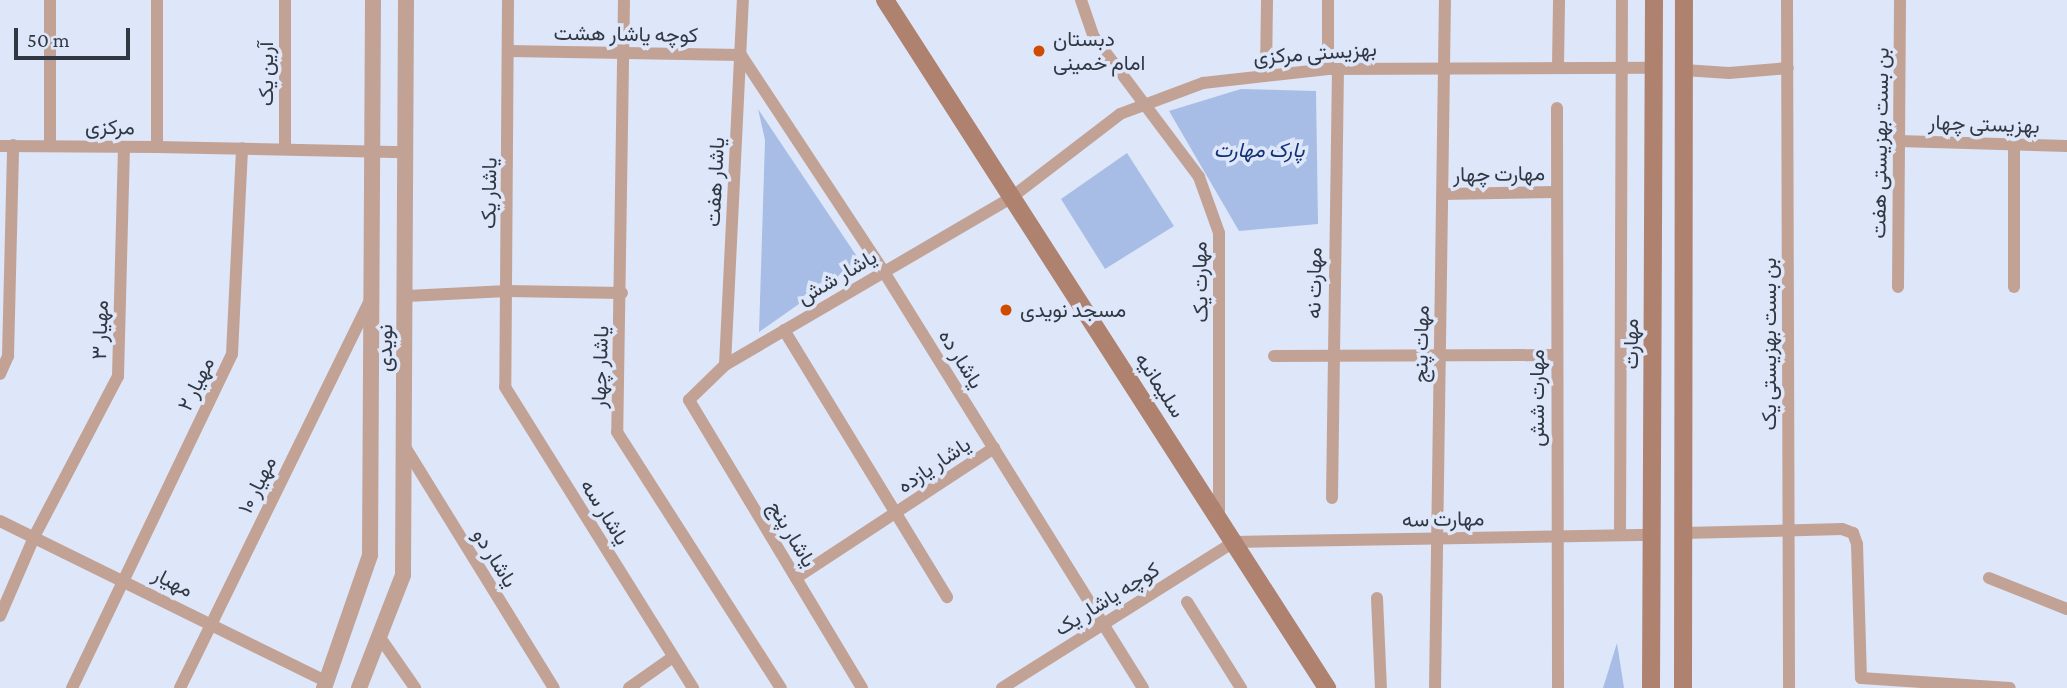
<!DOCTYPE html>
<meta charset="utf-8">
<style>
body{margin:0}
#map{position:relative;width:2067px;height:688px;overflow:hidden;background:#dde7f9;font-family:"Crimson Pro",Vazirmatn,serif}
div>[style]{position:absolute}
.green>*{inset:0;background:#a8bde5}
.minor>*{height:12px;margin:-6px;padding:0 6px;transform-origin:6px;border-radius:6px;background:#c3a296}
.tertiary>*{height:16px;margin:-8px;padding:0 8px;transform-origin:8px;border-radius:8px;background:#c3a296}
.secondary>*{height:18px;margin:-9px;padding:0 9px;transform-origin:9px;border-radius:9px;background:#af816f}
.dots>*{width:19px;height:19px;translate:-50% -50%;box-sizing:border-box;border:4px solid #dde7f9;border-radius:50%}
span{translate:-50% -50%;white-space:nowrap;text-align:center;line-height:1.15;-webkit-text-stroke:7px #dde7f9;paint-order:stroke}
.street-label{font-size:21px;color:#313844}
.poi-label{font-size:21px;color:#313844}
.left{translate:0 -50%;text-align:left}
.park-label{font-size:21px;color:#123075;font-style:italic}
.scale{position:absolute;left:14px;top:28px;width:116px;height:32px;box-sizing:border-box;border:4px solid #313844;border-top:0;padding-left:9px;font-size:21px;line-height:24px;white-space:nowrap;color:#313844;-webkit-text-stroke:5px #dde7f9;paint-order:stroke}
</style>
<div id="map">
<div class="green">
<div style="clip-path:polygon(1241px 89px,1316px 91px,1318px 224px,1239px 231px,1169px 111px)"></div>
<div style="clip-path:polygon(758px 109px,860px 261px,759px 332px,765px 140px)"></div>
<div style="clip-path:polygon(1127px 153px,1174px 226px,1105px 269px,1061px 199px)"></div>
<div style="clip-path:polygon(1617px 643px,1624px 688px,1603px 688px)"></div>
</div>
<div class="minor">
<div style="left:285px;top:0;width:148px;rotate:90deg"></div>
<div style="left:508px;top:0;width:387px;rotate:90.4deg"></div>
<div style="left:505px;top:387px;width:355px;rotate:58deg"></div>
<div style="left:624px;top:0;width:432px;rotate:90.9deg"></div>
<div style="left:617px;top:432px;width:304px;rotate:57.4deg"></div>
<div style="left:1081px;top:0;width:39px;rotate:71deg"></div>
<div style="left:1094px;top:37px;width:175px;rotate:53.1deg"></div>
<div style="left:1199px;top:177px;width:59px;rotate:70.3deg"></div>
<div style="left:1219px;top:233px;width:287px;rotate:90deg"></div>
<div style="left:1328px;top:0;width:69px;rotate:90deg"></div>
<div style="left:1787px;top:0;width:688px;rotate:89.83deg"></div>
<div style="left:509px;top:51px;width:232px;rotate:1deg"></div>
<div style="left:741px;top:55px;width:260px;rotate:56.6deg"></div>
<div style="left:884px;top:272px;width:490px;rotate:58.1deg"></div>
<div style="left:1558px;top:66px;width:66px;rotate:-89.1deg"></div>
<div style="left:1684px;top:70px;width:45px;rotate:3.8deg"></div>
<div style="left:1729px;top:73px;width:59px;rotate:-4.8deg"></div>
<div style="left:1266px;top:73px;width:73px;rotate:-89.2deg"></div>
<div style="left:1557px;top:108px;width:580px;rotate:89.9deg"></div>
<div style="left:1899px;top:141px;width:168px;rotate:1.7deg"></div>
<div style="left:2014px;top:144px;width:143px;rotate:90deg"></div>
<div style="left:50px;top:145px;width:145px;rotate:-90deg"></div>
<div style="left:0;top:146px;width:157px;rotate:0.4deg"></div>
<div style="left:157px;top:147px;width:147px;rotate:-90deg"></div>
<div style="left:157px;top:147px;width:248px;rotate:1.2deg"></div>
<div style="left:1443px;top:194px;width:113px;rotate:-1deg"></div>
<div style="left:1898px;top:287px;width:287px;rotate:-89.6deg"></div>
<div style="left:407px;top:296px;width:100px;rotate:-2.9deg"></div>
<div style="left:507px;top:291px;width:115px;rotate:1deg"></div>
<div style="left:784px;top:330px;width:313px;rotate:58.6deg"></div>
<div style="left:1274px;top:356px;width:283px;rotate:-0.2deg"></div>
<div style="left:725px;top:365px;width:365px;rotate:-87.2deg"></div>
<div style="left:0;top:374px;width:20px;rotate:-66deg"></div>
<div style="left:8px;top:356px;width:211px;rotate:-88.6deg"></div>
<div style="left:405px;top:447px;width:283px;rotate:58.3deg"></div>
<div style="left:1332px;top:498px;width:429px;rotate:-89.2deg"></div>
<div style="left:0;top:521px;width:364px;rotate:26.2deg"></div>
<div style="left:1683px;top:533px;width:159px;rotate:-1.4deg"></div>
<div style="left:1842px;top:529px;width:12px;rotate:20deg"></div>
<div style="left:1853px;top:533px;width:12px;rotate:70deg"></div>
<div style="left:1857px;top:544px;width:134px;rotate:88.3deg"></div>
<div style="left:1861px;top:678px;width:149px;rotate:3.8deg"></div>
<div style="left:1620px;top:535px;width:535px;rotate:-89.79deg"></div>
<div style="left:796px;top:578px;width:237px;rotate:-33.3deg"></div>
<div style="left:1989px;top:578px;width:84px;rotate:21.7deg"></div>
<div style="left:1377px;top:598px;width:90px;rotate:87.5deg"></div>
<div style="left:1187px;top:602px;width:102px;rotate:57.9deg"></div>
<div style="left:0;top:616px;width:88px;rotate:-66.6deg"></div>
<div style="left:35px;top:535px;width:179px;rotate:-62.4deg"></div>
<div style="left:118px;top:376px;width:229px;rotate:-88.5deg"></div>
<div style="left:381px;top:639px;width:60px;rotate:55.2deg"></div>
<div style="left:72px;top:688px;width:370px;rotate:-64.4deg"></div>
<div style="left:232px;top:354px;width:206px;rotate:-87.2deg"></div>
<div style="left:180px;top:688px;width:432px;rotate:-63.9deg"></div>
<div style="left:629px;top:688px;width:54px;rotate:-35.2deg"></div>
<div style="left:862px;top:688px;width:336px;rotate:-121deg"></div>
<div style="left:689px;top:400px;width:50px;rotate:-44.2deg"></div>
<div style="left:725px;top:365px;width:333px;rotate:-30.3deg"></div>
<div style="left:1012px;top:197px;width:136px;rotate:-37.5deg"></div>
<div style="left:1120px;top:114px;width:89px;rotate:-20.5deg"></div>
<div style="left:1203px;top:83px;width:126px;rotate:-6.4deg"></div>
<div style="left:1328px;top:69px;width:326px;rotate:-0.2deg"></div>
<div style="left:1002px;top:688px;width:274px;rotate:-32.2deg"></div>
<div style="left:1234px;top:542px;width:420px;rotate:-1deg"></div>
<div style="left:1435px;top:688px;width:688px;rotate:-89.17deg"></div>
</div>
<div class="tertiary">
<div style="left:324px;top:688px;width:141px;rotate:-70.9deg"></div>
<div style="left:370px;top:555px;width:555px;rotate:-89.69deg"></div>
<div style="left:359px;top:688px;width:121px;rotate:-68.7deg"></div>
<div style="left:403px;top:575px;width:575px;rotate:-89.7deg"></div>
</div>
<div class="secondary">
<div style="left:885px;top:0;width:818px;rotate:57.28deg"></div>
<div style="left:1651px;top:688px;width:688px;rotate:-89.75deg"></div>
<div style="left:1683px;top:688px;width:688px;rotate:-89.92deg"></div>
</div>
<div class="dots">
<div style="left:1039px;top:51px;background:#cf4b00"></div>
<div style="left:1006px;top:310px;background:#cf4b00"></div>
</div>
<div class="street-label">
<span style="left:626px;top:34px;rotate:1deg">کوچه یاشار هشت</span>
<span style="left:1315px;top:53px;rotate:-4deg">بهزیستی مرکزی</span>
<span style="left:266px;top:74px;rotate:-90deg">آرین یک</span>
<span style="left:1984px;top:124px;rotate:2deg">بهزیستی چهار</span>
<span style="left:110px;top:127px;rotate:1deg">مرکزی</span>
<span style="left:1880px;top:143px;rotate:-89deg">بن بست بهزیستی هفت</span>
<span style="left:1499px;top:174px;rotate:-1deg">مهارت چهار</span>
<span style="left:715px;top:182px;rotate:-87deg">یاشار هفت</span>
<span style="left:489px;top:193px;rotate:-89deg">یاشار یک</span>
<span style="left:837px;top:277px;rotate:-30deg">یاشار شش</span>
<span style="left:1200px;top:282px;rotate:-91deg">مهارت یک</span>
<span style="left:1314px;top:283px;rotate:-89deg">مهارت نه</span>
<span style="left:100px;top:330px;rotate:-88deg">مهیار ۳</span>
<span style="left:1421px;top:344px;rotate:-89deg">مهات پنج</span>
<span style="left:1631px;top:344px;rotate:-90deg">مهارت</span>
<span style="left:1769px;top:344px;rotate:-90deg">بن بست بهزیستی یک</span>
<span style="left:385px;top:348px;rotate:-89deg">نویدی</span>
<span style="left:961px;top:359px;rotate:58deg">یاشار ده</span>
<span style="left:600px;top:367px;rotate:-88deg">یاشار چهار</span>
<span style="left:196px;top:384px;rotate:-64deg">مهیار ۲</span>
<span style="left:1160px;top:385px;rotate:57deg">سلیمانیه</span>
<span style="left:1537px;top:398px;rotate:-90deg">مهارت شش</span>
<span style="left:934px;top:465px;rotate:-34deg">یاشار یازده</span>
<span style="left:257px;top:485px;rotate:-64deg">مهیار ۱۰</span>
<span style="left:605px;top:512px;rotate:58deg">یاشار سه</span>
<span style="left:1443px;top:519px;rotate:-1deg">مهارت سه</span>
<span style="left:792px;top:534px;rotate:59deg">یاشار پنج</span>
<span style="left:495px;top:558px;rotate:58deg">یاشار دو</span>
<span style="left:173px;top:582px;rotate:27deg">مهیار</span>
<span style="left:1107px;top:599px;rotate:-32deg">کوچه یاشار یک</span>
</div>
<div class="poi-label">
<span class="left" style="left:1053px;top:51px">دبستان<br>امام خمینی</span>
<span class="left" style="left:1020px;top:310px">مسجد نویدی</span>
</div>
<div class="park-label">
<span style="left:1259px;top:150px">پارک مهارت</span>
</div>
<div class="scale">50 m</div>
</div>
